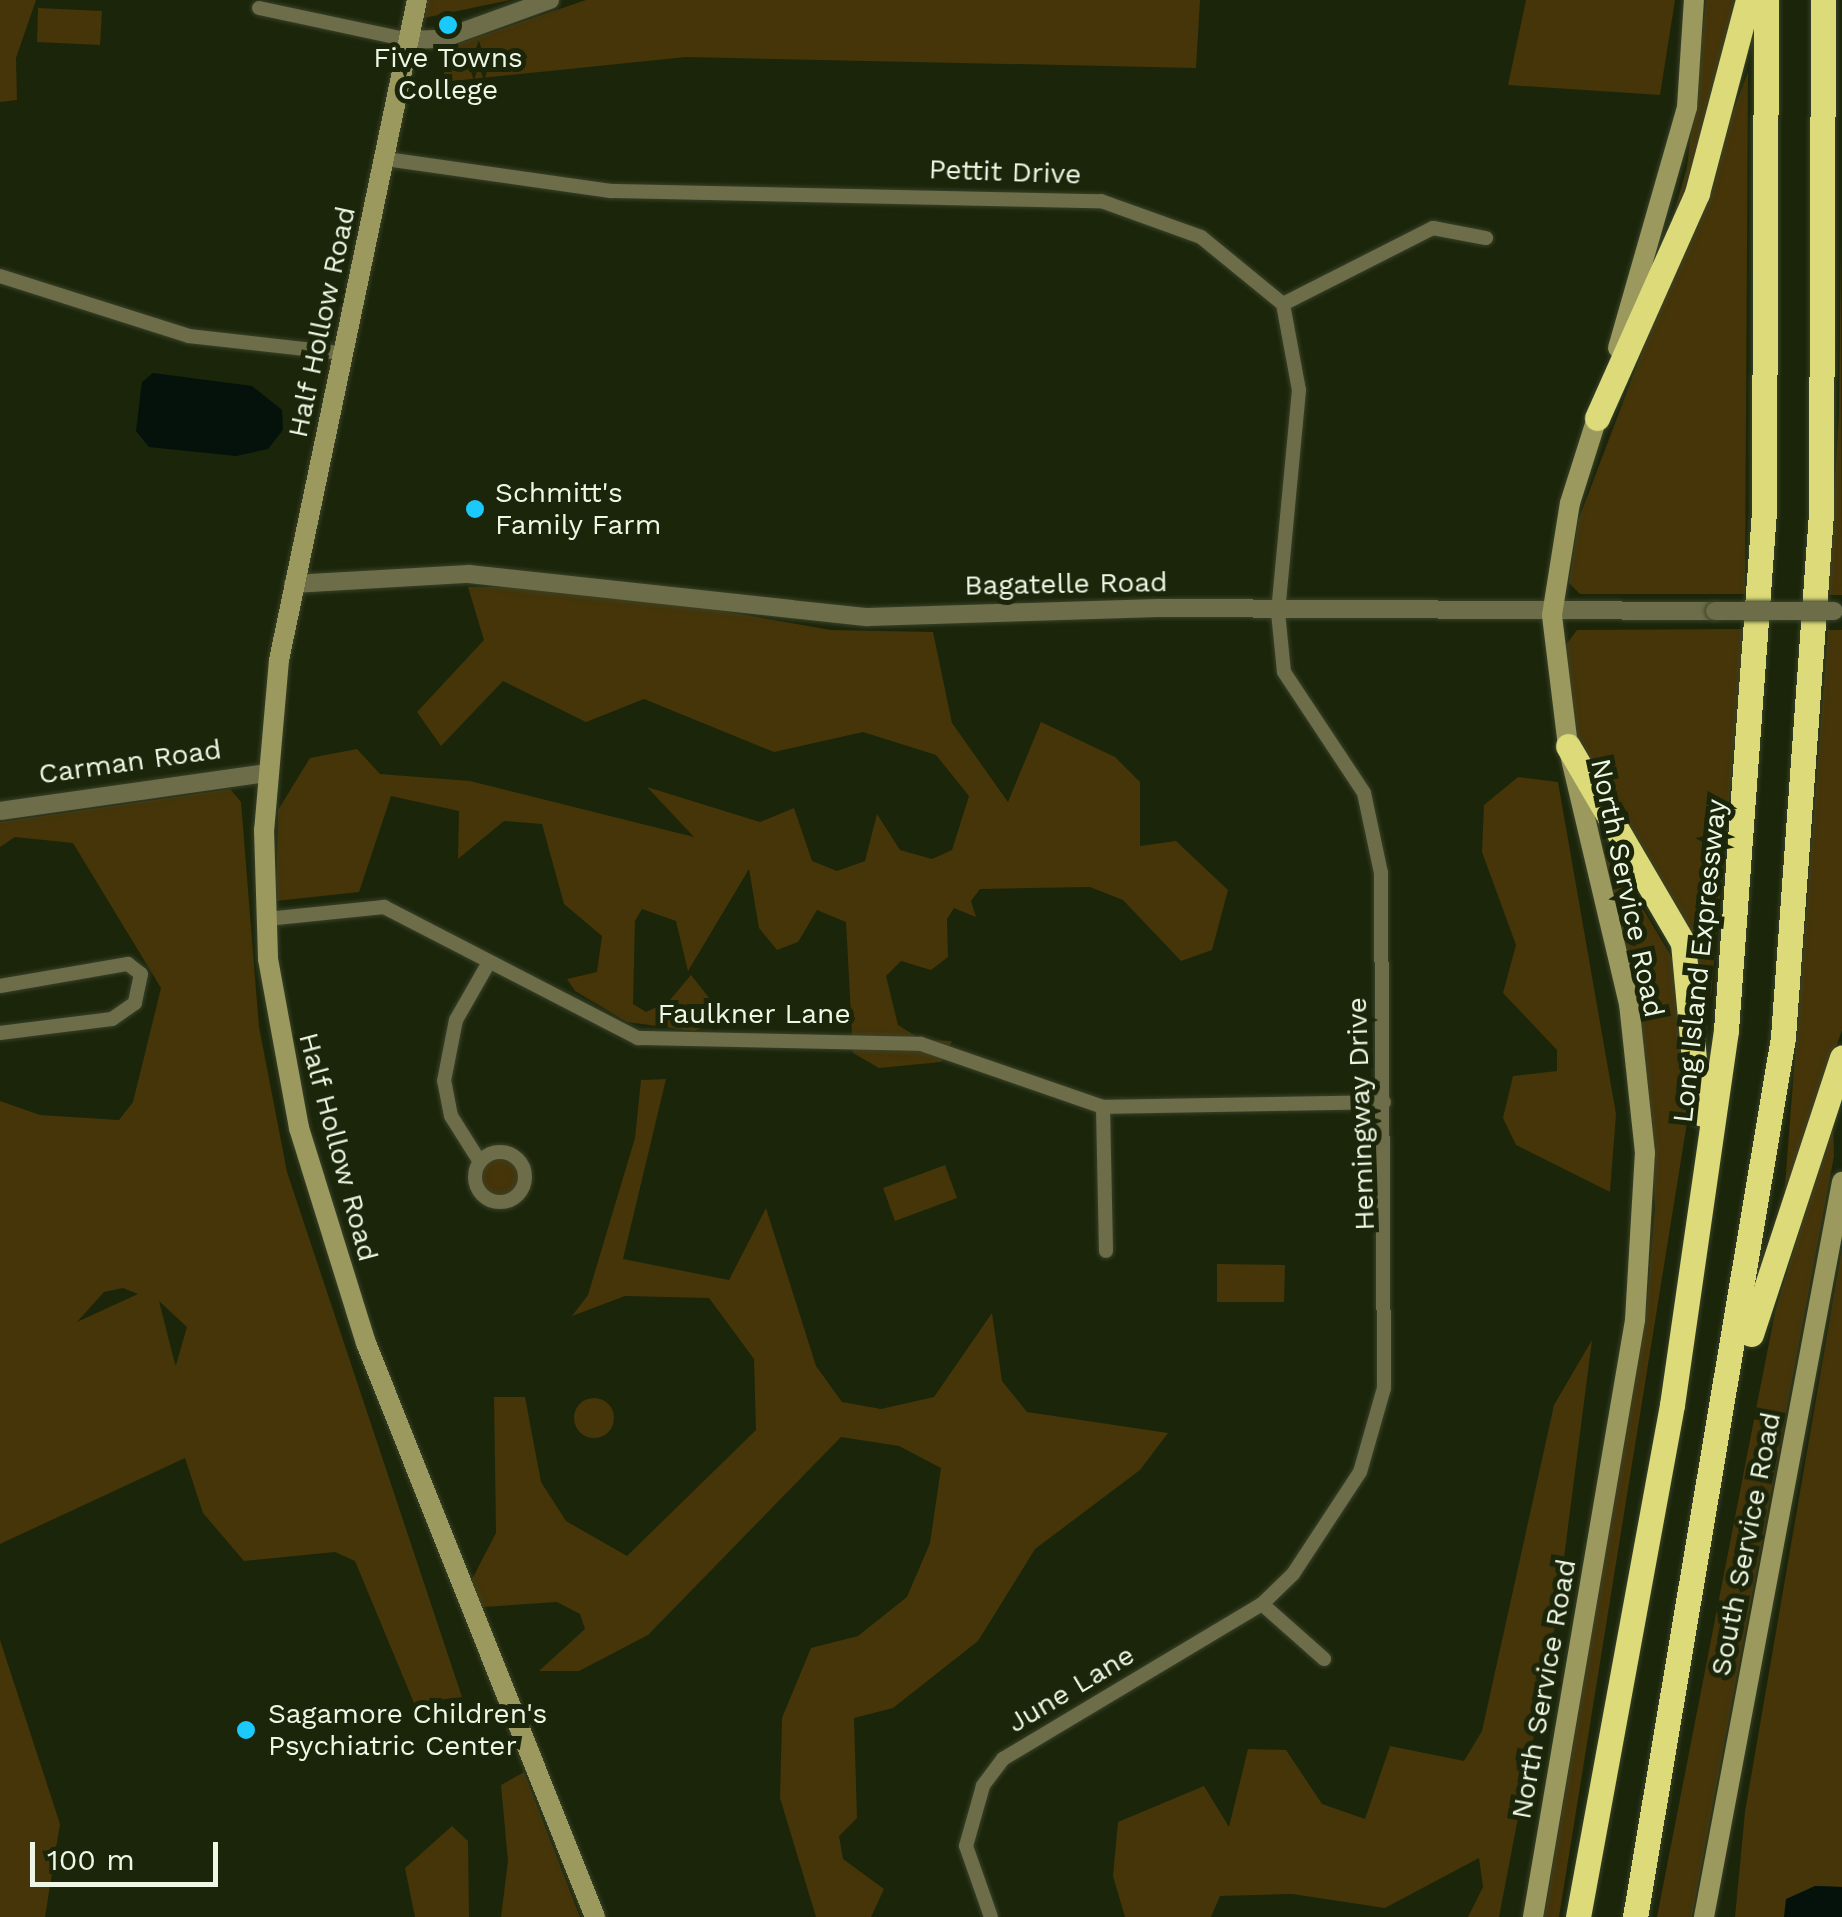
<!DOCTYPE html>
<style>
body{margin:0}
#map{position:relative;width:1842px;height:1917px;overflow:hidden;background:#1b250a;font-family:"Work Sans",sans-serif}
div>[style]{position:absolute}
.green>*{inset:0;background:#453509}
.round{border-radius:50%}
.water>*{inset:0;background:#05120c}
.roads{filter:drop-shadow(0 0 2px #394229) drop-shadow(0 0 2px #394229)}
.minor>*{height:14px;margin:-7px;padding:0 7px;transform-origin:7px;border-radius:7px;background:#6e6d49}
.minor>.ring{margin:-7px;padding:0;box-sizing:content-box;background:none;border:14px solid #6e6d49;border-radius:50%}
.tertiary>*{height:18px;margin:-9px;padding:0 9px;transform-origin:9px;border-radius:9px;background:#6e6d49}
.secondary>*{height:20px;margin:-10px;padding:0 10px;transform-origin:10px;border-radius:10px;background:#9b995d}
.motorway>*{height:25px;margin:-12.5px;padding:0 12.5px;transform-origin:12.5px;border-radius:12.5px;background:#ddda7a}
.bridges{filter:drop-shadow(0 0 2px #394229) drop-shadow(0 0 2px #394229)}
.tertiary-bridge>*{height:18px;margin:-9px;padding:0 9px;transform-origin:9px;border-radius:9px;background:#6e6d49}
.dots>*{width:28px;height:28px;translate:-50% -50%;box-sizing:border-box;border:5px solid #1b250a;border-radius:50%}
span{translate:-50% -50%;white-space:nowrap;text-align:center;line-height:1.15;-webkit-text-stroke:10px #1b250a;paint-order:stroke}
.poi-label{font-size:28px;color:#eef6e5}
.left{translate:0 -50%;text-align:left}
.street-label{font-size:28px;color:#eef6e5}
.scale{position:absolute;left:30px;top:1842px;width:188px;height:45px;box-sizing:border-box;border:5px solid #eef6e5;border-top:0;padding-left:12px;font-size:30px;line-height:35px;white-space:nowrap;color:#eef6e5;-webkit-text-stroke:8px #1b250a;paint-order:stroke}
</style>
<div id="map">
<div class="green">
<div style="clip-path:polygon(0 0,36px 0,16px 58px,17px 100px,0 102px)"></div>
<div style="clip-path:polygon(427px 0,510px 0,424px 18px)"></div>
<div style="clip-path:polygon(586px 0,1200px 0,1196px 68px,686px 57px,442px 82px,451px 46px)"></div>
<div style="clip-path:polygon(1526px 0,1675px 0,1660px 95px,1508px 85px)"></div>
<div style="clip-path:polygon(1706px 0,1738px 0,1719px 108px,1661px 258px,1687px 167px)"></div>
<div style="clip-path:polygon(38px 8px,102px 11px,100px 45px,37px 42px)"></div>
<div style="clip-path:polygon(1748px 72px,1745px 594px,1580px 594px,1569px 583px,1578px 521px)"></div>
<div style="clip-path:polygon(1841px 242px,1842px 595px,1828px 595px,1839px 413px)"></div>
<div style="clip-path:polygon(468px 587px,584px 587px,831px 630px,933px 632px,952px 723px,1008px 802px,1041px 722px,1115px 757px,1140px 782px,1140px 846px,1176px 841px,1228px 890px,1212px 950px,1181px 961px,1123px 900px,1090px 887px,980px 889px,971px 901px,976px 917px,954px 908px,947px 919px,948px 957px,931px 970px,901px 961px,886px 976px,898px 1025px,922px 1040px,952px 1041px,941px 1062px,879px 1068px,853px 1053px,846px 922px,817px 910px,798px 942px,777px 950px,759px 928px,749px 869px,688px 971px,676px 921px,642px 909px,635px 921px,633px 1004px,646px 1012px,669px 1001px,691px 975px,725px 1018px,694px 1031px,627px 1022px,575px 991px,567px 979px,597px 972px,602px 936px,564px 904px,542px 824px,504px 821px,458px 859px,459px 811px,391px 796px,359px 892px,276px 901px,278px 810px,310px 758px,357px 749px,380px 774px,470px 781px,694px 837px,647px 787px,760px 822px,794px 808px,812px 861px,837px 871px,865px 861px,877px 814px,900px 850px,932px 859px,952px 850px,969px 796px,936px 755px,863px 732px,774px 752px,644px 699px,586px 722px,503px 681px,441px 746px,417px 712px,484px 640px)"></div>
<div style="clip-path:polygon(1745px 629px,1711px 996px,1705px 999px,1698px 969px,1578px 754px,1565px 646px,1577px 630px)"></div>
<div style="clip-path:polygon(1828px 630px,1842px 630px,1842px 1030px,1784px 1198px)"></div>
<div style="clip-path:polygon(1518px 777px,1558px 782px,1616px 1114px,1610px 1192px,1516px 1145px,1503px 1118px,1513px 1076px,1557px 1071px,1557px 1050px,1503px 993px,1516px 945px,1482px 852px,1484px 805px)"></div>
<div style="clip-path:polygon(evenodd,230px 789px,241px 802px,259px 1027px,287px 1172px,462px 1697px,414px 1703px,355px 1561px,335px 1552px,244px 1561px,203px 1513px,185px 1458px,0 1544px,0 1101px,40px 1115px,119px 1120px,133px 1102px,161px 988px,73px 843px,15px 837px,0 847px,0 822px,230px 789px,123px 1288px,138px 1294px,77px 1322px,104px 1292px,123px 1288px,230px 789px,159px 1301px,187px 1327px,176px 1365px,175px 1364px,159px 1301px)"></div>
<div style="clip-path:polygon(1608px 850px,1681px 973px,1695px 1073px,1559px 1917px,1544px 1917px,1646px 1311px,1655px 1207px,1645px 1059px,1602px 858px)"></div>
<div style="clip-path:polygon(666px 1079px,623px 1259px,729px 1280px,766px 1208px,816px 1366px,842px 1402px,881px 1409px,934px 1397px,992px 1313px,1002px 1381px,1027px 1412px,1168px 1433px,1140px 1470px,1035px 1549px,978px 1641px,893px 1708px,854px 1718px,857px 1818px,839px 1836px,843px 1859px,884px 1889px,871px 1917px,816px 1917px,780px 1798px,782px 1718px,811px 1648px,858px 1636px,907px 1597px,930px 1543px,941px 1468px,899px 1446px,841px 1437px,648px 1635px,579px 1671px,539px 1671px,585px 1629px,580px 1614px,557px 1602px,483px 1607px,470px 1583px,496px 1533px,494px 1397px,525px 1397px,541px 1482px,566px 1521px,627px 1556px,756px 1430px,754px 1359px,709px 1298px,625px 1296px,572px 1316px,588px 1295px,635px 1138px,641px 1080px)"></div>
<div style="clip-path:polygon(1833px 1116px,1834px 1156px,1692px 1917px,1657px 1917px,1775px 1312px)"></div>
<div class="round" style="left:478px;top:1155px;width:44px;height:44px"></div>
<div style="clip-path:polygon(945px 1165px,957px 1198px,895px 1221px,883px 1188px)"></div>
<div style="clip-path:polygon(1842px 1248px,1842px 1887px,1815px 1886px,1784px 1917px,1735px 1917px,1745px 1812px)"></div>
<div style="clip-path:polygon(1217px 1264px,1285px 1265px,1284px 1302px,1217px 1302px)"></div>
<div style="clip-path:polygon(1592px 1340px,1556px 1620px,1499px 1917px,1468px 1917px,1483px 1887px,1479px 1858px,1385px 1908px,1292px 1894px,1220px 1896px,1211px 1917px,1125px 1917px,1113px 1876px,1118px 1822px,1204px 1786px,1229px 1827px,1248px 1749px,1286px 1750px,1322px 1804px,1365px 1819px,1390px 1746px,1464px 1761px,1482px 1731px,1554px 1405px)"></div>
<div class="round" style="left:574px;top:1398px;width:40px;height:40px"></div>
<div style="clip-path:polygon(0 1640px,60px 1824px,45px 1917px,0 1917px)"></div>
<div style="clip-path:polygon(524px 1772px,580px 1917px,501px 1917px,508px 1861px,501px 1785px)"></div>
<div style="clip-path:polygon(452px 1826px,468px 1841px,469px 1917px,415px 1917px,405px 1868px)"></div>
</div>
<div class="water">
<div style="clip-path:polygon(153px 373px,252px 386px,282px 410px,283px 430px,268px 449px,236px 456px,149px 447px,136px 431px,142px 382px)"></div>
<div style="clip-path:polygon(1815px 1886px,1842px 1887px,1842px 1917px,1784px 1917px,1786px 1899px)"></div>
</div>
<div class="roads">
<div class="minor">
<div style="left:259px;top:8px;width:153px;rotate:12deg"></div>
<div style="left:386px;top:159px;width:227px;rotate:8.1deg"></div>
<div style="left:611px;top:191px;width:490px;rotate:1.2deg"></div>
<div style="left:1101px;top:201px;width:106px;rotate:19.8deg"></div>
<div style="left:1201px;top:237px;width:106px;rotate:39.3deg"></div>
<div style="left:1283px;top:304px;width:87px;rotate:79.5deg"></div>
<div style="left:1299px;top:390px;width:223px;rotate:95.4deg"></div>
<div style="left:1278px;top:612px;width:60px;rotate:84.3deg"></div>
<div style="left:1284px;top:672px;width:145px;rotate:56.5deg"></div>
<div style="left:1364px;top:793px;width:82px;rotate:78deg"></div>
<div style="left:1381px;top:873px;width:515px;rotate:89.67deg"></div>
<div style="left:1384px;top:1388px;width:87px;rotate:105.9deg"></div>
<div style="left:1360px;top:1472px;width:122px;rotate:123.3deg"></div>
<div style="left:1293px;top:1574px;width:43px;rotate:135.9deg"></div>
<div style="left:1262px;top:1604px;width:302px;rotate:149.1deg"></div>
<div style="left:1003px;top:1759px;width:34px;rotate:127deg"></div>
<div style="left:983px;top:1786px;width:62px;rotate:105.8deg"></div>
<div style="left:966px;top:1846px;width:75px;rotate:70.6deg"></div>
<div style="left:0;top:276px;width:198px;rotate:17.6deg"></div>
<div style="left:189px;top:336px;width:153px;rotate:6.4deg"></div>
<div style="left:1283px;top:304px;width:168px;rotate:-26.9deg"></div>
<div style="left:1433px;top:228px;width:54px;rotate:10.7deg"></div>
<div style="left:266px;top:919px;width:119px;rotate:-5.8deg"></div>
<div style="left:384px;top:907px;width:286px;rotate:27.3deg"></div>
<div style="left:638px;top:1038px;width:283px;rotate:1.2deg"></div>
<div style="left:921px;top:1044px;width:193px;rotate:19.1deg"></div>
<div style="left:1103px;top:1107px;width:281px;rotate:-1deg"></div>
<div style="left:0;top:986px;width:130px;rotate:-9.8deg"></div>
<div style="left:128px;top:964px;width:16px;rotate:38deg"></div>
<div style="left:141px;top:974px;width:30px;rotate:102deg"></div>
<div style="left:135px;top:1003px;width:28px;rotate:145deg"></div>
<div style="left:112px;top:1019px;width:113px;rotate:172.9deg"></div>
<div style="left:1103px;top:1107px;width:144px;rotate:88.8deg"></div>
<div class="ring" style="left:475px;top:1152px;width:36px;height:36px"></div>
<div style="left:480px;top:1162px;width:54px;rotate:-122.2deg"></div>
<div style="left:451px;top:1116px;width:36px;rotate:-101deg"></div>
<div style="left:444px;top:1081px;width:62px;rotate:-78.9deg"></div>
<div style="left:456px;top:1020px;width:64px;rotate:-60.3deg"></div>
<div style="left:1262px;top:1604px;width:83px;rotate:41.6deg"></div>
</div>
<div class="tertiary">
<div style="left:409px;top:40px;width:33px;rotate:-2deg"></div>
<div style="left:442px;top:39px;width:115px;rotate:-19.9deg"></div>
<div style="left:293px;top:584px;width:176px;rotate:-3.3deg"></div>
<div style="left:469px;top:574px;width:401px;rotate:6.2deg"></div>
<div style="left:868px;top:617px;width:290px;rotate:-1.8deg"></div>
<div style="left:1158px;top:608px;width:557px;rotate:0.31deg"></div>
<div style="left:0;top:811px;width:270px;rotate:-8.1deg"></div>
</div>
<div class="secondary">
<div style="left:417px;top:0;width:674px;rotate:101.81deg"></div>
<div style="left:279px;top:660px;width:171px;rotate:95deg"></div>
<div style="left:264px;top:830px;width:129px;rotate:88.2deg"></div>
<div style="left:268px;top:959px;width:172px;rotate:79.6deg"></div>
<div style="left:299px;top:1128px;width:225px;rotate:72.7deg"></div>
<div style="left:366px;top:1343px;width:618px;rotate:68.25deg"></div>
<div style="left:1618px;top:348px;width:251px;rotate:-74deg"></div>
<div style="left:1687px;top:107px;width:107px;rotate:-86.3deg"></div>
<div style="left:1533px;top:1917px;width:606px;rotate:-80.3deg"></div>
<div style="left:1635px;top:1320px;width:167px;rotate:-86.6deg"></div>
<div style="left:1645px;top:1153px;width:150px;rotate:-96.1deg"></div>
<div style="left:1629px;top:1004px;width:265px;rotate:-103.3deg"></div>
<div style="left:1568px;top:746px;width:132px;rotate:-97deg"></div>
<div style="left:1552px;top:615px;width:113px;rotate:-80.9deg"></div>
<div style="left:1570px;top:503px;width:103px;rotate:-72.4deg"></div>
<div style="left:1704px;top:1917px;width:748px;rotate:-79.37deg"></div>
</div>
<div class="motorway">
<div style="left:1597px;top:418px;width:246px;rotate:-66deg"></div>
<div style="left:1697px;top:193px;width:200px;rotate:-75.2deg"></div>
<div style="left:1568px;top:746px;width:228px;rotate:59.7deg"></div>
<div style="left:1683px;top:943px;width:171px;rotate:84.6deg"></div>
<div style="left:1751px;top:1334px;width:291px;rotate:-71.8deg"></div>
<div style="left:1578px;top:1917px;width:521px;rotate:-79.6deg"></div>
<div style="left:1672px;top:1405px;width:379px;rotate:-81.8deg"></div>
<div style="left:1726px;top:1030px;width:520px;rotate:-85.81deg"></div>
<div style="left:1764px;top:511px;width:511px;rotate:-89.78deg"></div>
<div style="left:1635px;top:1917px;width:892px;rotate:-80.45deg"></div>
<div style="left:1783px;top:1037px;width:525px;rotate:-85.85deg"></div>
<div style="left:1821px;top:513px;width:513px;rotate:-89.78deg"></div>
</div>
</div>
<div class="bridges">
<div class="tertiary-bridge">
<div style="left:1715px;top:611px;width:119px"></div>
</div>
</div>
<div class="dots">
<div style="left:448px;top:25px;background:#1cc9fc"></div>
<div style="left:475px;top:509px;background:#1cc9fc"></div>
<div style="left:246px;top:1730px;background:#1cc9fc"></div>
</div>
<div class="poi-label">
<span style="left:448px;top:74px">Five Towns<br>College</span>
<span class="left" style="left:495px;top:509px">Schmitt's<br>Family Farm</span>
<span class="left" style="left:268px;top:1730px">Sagamore Children's<br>Psychiatric Center</span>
</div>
<div class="street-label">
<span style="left:1005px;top:172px;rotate:2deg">Pettit Drive</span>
<span style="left:322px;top:322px;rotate:-78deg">Half Hollow Road</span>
<span style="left:1066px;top:584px;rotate:-1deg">Bagatelle Road</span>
<span style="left:130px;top:762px;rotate:-8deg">Carman Road</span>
<span style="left:1627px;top:888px;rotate:78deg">North Service Road</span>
<span style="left:1700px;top:961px;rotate:-84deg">Long Island Expressway</span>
<span style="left:754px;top:1014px">Faulkner Lane</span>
<span style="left:1361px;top:1114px;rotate:-92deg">Hemingway Drive</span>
<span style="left:338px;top:1147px;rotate:75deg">Half Hollow Road</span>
<span style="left:1746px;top:1544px;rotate:-79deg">South Service Road</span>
<span style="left:1071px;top:1689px;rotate:-31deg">June Lane</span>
<span style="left:1544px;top:1689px;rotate:-80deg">North Service Road</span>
</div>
<div class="scale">100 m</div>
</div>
